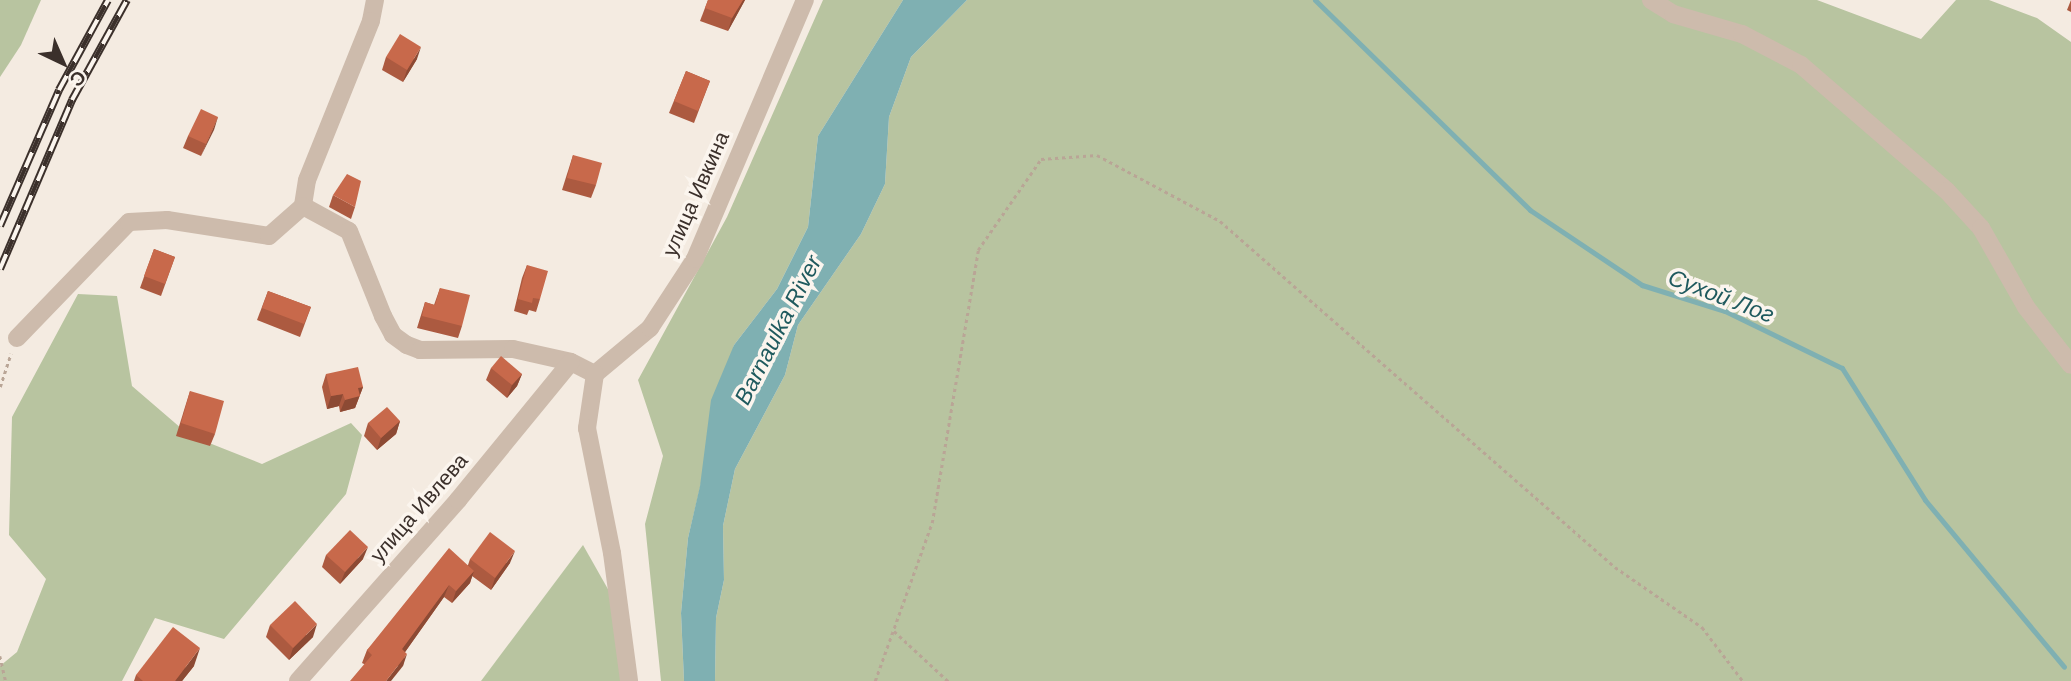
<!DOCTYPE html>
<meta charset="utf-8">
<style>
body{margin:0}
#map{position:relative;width:2071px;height:681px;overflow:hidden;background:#f4ebe1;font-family:Helvetica,sans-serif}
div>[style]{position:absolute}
.green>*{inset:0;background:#b8c4a0}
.water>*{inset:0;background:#7fb0b2}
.stream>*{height:5px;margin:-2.5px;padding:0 2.5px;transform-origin:2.5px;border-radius:2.5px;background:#7fb0b2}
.path>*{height:2.5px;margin-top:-1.25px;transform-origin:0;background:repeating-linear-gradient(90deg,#b9a596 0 3.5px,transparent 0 7px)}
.minor>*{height:18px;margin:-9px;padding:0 9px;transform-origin:9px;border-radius:9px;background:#cdbbac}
.rail>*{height:8px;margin-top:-4px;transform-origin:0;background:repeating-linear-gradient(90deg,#fbf5ee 0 16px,#3b302b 0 32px);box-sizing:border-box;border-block:2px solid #3b302b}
.wall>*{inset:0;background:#ac5a40}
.shaded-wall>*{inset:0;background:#8c4a34}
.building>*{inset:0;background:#c8694b}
span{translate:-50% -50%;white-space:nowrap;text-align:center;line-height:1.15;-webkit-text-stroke:7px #fbf5ee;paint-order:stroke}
.street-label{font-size:21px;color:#3b302b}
.water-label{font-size:23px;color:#1f5a5e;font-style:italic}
.north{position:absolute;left:28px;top:28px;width:70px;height:70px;-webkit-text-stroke:5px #fbf5ee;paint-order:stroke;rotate:136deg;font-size:19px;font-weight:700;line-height:28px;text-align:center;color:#3b302b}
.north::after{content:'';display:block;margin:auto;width:24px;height:32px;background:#3b302b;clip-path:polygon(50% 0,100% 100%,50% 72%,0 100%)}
</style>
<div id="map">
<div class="green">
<div style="clip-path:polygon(0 0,41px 0,21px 45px,0 77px)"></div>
<div style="clip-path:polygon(823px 0,903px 0,818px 136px,808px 227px,777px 289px,734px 345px,688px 538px,681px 613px,684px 681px,661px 681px,645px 524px,663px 456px,638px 380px,727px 217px)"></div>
<div style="clip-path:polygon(967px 0,1817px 0,1921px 39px,1956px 0,1989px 0,2037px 18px,2071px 42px,2071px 681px,715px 681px,716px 618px,724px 580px,723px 526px,735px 469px,785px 375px,798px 325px,861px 234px,885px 184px,889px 117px,911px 57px)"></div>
<div style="clip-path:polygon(78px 294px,117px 296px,132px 386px,189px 435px,262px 464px,351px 423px,362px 435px,346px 494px,224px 639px,155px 618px,122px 681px,0 681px,0 666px,17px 652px,46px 579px,9px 535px,12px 417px)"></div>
<div style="clip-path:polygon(583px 545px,609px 591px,625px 681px,481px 681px)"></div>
</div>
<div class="water">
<div style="clip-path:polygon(903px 0,967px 0,911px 57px,889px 117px,885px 184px,861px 234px,798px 325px,785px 375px,735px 469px,723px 526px,724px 580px,716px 618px,715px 681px,684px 681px,681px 613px,688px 538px,700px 486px,711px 400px,734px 345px,777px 289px,808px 227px,818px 136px)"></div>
</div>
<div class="stream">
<div style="left:1315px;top:0;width:301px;rotate:44.3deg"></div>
<div style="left:1530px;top:210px;width:135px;rotate:33.8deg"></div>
<div style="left:1642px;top:285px;width:87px;rotate:17.4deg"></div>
<div style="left:1725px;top:311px;width:130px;rotate:26deg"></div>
<div style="left:1842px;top:368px;width:156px;rotate:57.8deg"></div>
<div style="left:1925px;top:500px;width:217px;rotate:50.2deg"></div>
</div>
<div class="path">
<div style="left:0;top:387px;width:35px;rotate:-72deg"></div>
<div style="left:894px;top:631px;width:74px;rotate:42.8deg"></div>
<div style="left:0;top:656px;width:26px;rotate:77deg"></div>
<div style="left:875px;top:681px;width:168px;rotate:-70.2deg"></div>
<div style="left:932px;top:523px;width:277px;rotate:-80.4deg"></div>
<div style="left:978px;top:250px;width:111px;rotate:-55.3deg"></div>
<div style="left:1041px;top:159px;width:56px;rotate:-4.1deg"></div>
<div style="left:1097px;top:155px;width:140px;rotate:28.2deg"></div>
<div style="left:1220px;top:221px;width:525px;rotate:41.22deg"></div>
<div style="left:1615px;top:567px;width:106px;rotate:34.6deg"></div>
<div style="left:1702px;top:627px;width:68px;rotate:52.8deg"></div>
</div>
<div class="minor">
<div style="left:375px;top:0;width:21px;rotate:101deg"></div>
<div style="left:371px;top:21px;width:171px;rotate:111.9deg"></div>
<div style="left:307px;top:180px;width:26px;rotate:99deg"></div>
<div style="left:303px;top:206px;width:52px;rotate:28.5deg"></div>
<div style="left:349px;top:231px;width:92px;rotate:68.2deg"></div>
<div style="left:383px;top:316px;width:21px;rotate:62deg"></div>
<div style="left:393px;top:335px;width:17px;rotate:36deg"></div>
<div style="left:407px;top:345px;width:14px;rotate:21deg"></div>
<div style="left:420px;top:350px;width:93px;rotate:-0.6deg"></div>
<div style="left:513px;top:349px;width:59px;rotate:12.6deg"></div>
<div style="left:571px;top:362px;width:27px;rotate:27deg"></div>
<div style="left:1651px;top:0;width:26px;rotate:32deg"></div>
<div style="left:1673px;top:14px;width:72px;rotate:16.2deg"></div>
<div style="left:1742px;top:34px;width:67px;rotate:27.7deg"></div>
<div style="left:1801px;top:65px;width:193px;rotate:40.8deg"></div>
<div style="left:1947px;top:191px;width:50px;rotate:47.4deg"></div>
<div style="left:1981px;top:228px;width:91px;rotate:60.3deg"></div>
<div style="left:2026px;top:307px;width:73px;rotate:52.2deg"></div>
<div style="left:17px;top:338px;width:161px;rotate:-46deg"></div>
<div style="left:129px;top:222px;width:38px;rotate:-3deg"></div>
<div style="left:167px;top:220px;width:103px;rotate:8.9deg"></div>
<div style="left:269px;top:236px;width:45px;rotate:-41.4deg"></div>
<div style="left:595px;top:374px;width:72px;rotate:-39.9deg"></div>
<div style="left:650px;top:328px;width:82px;rotate:-56.9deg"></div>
<div style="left:695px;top:259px;width:281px;rotate:-67deg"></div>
<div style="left:595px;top:374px;width:55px;rotate:98.4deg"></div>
<div style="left:587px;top:428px;width:127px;rotate:78.7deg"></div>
<div style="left:612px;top:553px;width:129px;rotate:82.4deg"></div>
<div style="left:298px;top:681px;width:242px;rotate:-48.5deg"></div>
<div style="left:458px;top:500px;width:178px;rotate:-50.7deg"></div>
</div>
<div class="rail">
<div style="left:0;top:226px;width:148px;rotate:-66.5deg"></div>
<div style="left:59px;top:90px;width:102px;rotate:-61.4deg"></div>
<div style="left:0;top:269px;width:184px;rotate:-66.9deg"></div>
<div style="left:72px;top:100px;width:114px;rotate:-61.2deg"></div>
</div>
<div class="wall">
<div style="clip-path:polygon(708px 0,745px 0,728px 31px,700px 21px)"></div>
<div style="clip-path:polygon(2071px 0,2071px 12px,2067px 10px)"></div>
<div style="clip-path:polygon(386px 57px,417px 59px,403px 82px,382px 70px)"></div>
<div style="clip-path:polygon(686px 71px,710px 81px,694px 123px,669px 113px)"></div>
<div style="clip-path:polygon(218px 117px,201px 156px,183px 148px,188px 136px)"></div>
<div style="clip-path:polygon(573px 155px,596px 185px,591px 198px,562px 190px)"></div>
<div style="clip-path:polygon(333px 195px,355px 207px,351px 219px,329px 207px)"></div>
<div style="clip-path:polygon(154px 249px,175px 257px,161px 296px,140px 288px)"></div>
<div style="clip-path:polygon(527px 265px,540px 299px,536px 312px,529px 310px,527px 315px,514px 311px,522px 278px)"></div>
<div style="clip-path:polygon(440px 288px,462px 326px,458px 338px,417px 328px,425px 302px,434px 305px)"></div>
<div style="clip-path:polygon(268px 291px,311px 307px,300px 337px,257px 320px)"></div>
<div style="clip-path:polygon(491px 368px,522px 374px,517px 386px,507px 398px,486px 380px)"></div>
<div style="clip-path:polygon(326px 374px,363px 387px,355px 408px,340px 412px,339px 406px,327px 409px,322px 387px)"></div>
<div style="clip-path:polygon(190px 391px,215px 434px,210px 446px,176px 436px)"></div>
<div style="clip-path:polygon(400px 421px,396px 434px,377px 450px,364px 436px,368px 423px)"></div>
<div style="clip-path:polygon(326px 555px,363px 559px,340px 584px,322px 567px)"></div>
<div style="clip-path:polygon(470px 559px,510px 563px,491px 590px,472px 576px,470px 583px,452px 603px,444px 597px,405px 652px,403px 666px,364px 664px,362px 663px,367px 650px,468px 565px)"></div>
<div style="clip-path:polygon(270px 625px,313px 637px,289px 660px,266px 637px)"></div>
<div style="clip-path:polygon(194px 666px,182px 681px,134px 681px,136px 675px)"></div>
</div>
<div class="shaded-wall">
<div style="clip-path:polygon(743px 0,745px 0,728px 31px,732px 18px)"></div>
<div style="clip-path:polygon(421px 47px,417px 59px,403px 82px,407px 70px)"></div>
<div style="clip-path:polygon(218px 117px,214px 130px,201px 156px,206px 144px)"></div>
<div style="clip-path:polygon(522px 374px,517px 386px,507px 398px,512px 385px)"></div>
<div style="clip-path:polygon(363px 387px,355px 408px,340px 412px,345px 400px,358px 388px)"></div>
<div style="clip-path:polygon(343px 394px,339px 406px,327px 409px,331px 396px)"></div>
<div style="clip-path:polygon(400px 421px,396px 434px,377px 450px,381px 438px)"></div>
<div style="clip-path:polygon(368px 547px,363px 559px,340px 584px,345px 572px)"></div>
<div style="clip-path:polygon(515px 551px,510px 563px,491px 590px,495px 578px)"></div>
<div style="clip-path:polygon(474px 571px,470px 583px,452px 603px,456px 591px)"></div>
<div style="clip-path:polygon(449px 585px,444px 597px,398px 662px,402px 649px)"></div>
<div style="clip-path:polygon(317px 624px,313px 637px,289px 660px,293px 648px)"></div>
<div style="clip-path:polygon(200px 648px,194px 666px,182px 681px,175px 681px)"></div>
<div style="clip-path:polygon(407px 654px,403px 666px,391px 681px,386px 681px)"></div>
</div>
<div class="building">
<div style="clip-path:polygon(708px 0,743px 0,732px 18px,705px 8px)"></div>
<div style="clip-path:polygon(400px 34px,421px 47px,407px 70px,386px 57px)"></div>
<div style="clip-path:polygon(686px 71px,710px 81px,698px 111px,674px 101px)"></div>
<div style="clip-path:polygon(201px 109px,218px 117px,206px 144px,188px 136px)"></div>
<div style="clip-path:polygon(573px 155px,602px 163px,596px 185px,567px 178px)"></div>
<div style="clip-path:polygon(347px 174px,361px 181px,355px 207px,333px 195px)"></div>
<div style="clip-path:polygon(154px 249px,175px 257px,165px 284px,144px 276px)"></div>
<div style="clip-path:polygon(527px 265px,548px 271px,540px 299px,533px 298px,532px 303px,518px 299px)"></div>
<div style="clip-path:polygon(440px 288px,470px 295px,462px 326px,422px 316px,425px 302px,435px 305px)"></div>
<div style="clip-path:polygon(268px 291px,311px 307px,304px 324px,262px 308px)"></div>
<div style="clip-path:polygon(501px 356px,522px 374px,512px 385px,491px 368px)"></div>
<div style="clip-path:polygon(358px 367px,363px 387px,358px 388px,360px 396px,345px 400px,343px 394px,331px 396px,326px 374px)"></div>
<div style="clip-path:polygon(190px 391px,224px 401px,215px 434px,181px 423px)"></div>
<div style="clip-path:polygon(387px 407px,400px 421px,381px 438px,368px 423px)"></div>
<div style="clip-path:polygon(350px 530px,368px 547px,345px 572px,326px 555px)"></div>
<div style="clip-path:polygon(490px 532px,515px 551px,495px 578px,470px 559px)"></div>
<div style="clip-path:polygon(449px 548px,474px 571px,456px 591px,449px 585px,402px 649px,407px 654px,386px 681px,350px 681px,372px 655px,367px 650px)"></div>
<div style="clip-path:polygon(295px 601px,317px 624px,293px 648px,270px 625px)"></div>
<div style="clip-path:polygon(173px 627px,200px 648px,175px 681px,143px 681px,136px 675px)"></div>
</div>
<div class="street-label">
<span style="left:696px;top:194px;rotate:-66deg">улица Ивкина</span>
<span style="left:419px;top:508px;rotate:-49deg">улица Ивлева</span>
</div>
<div class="water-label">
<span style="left:1721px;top:296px;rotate:21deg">Сухой Лог</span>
<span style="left:778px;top:330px;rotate:-63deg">Barnaulka River</span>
</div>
<div class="north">С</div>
</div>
